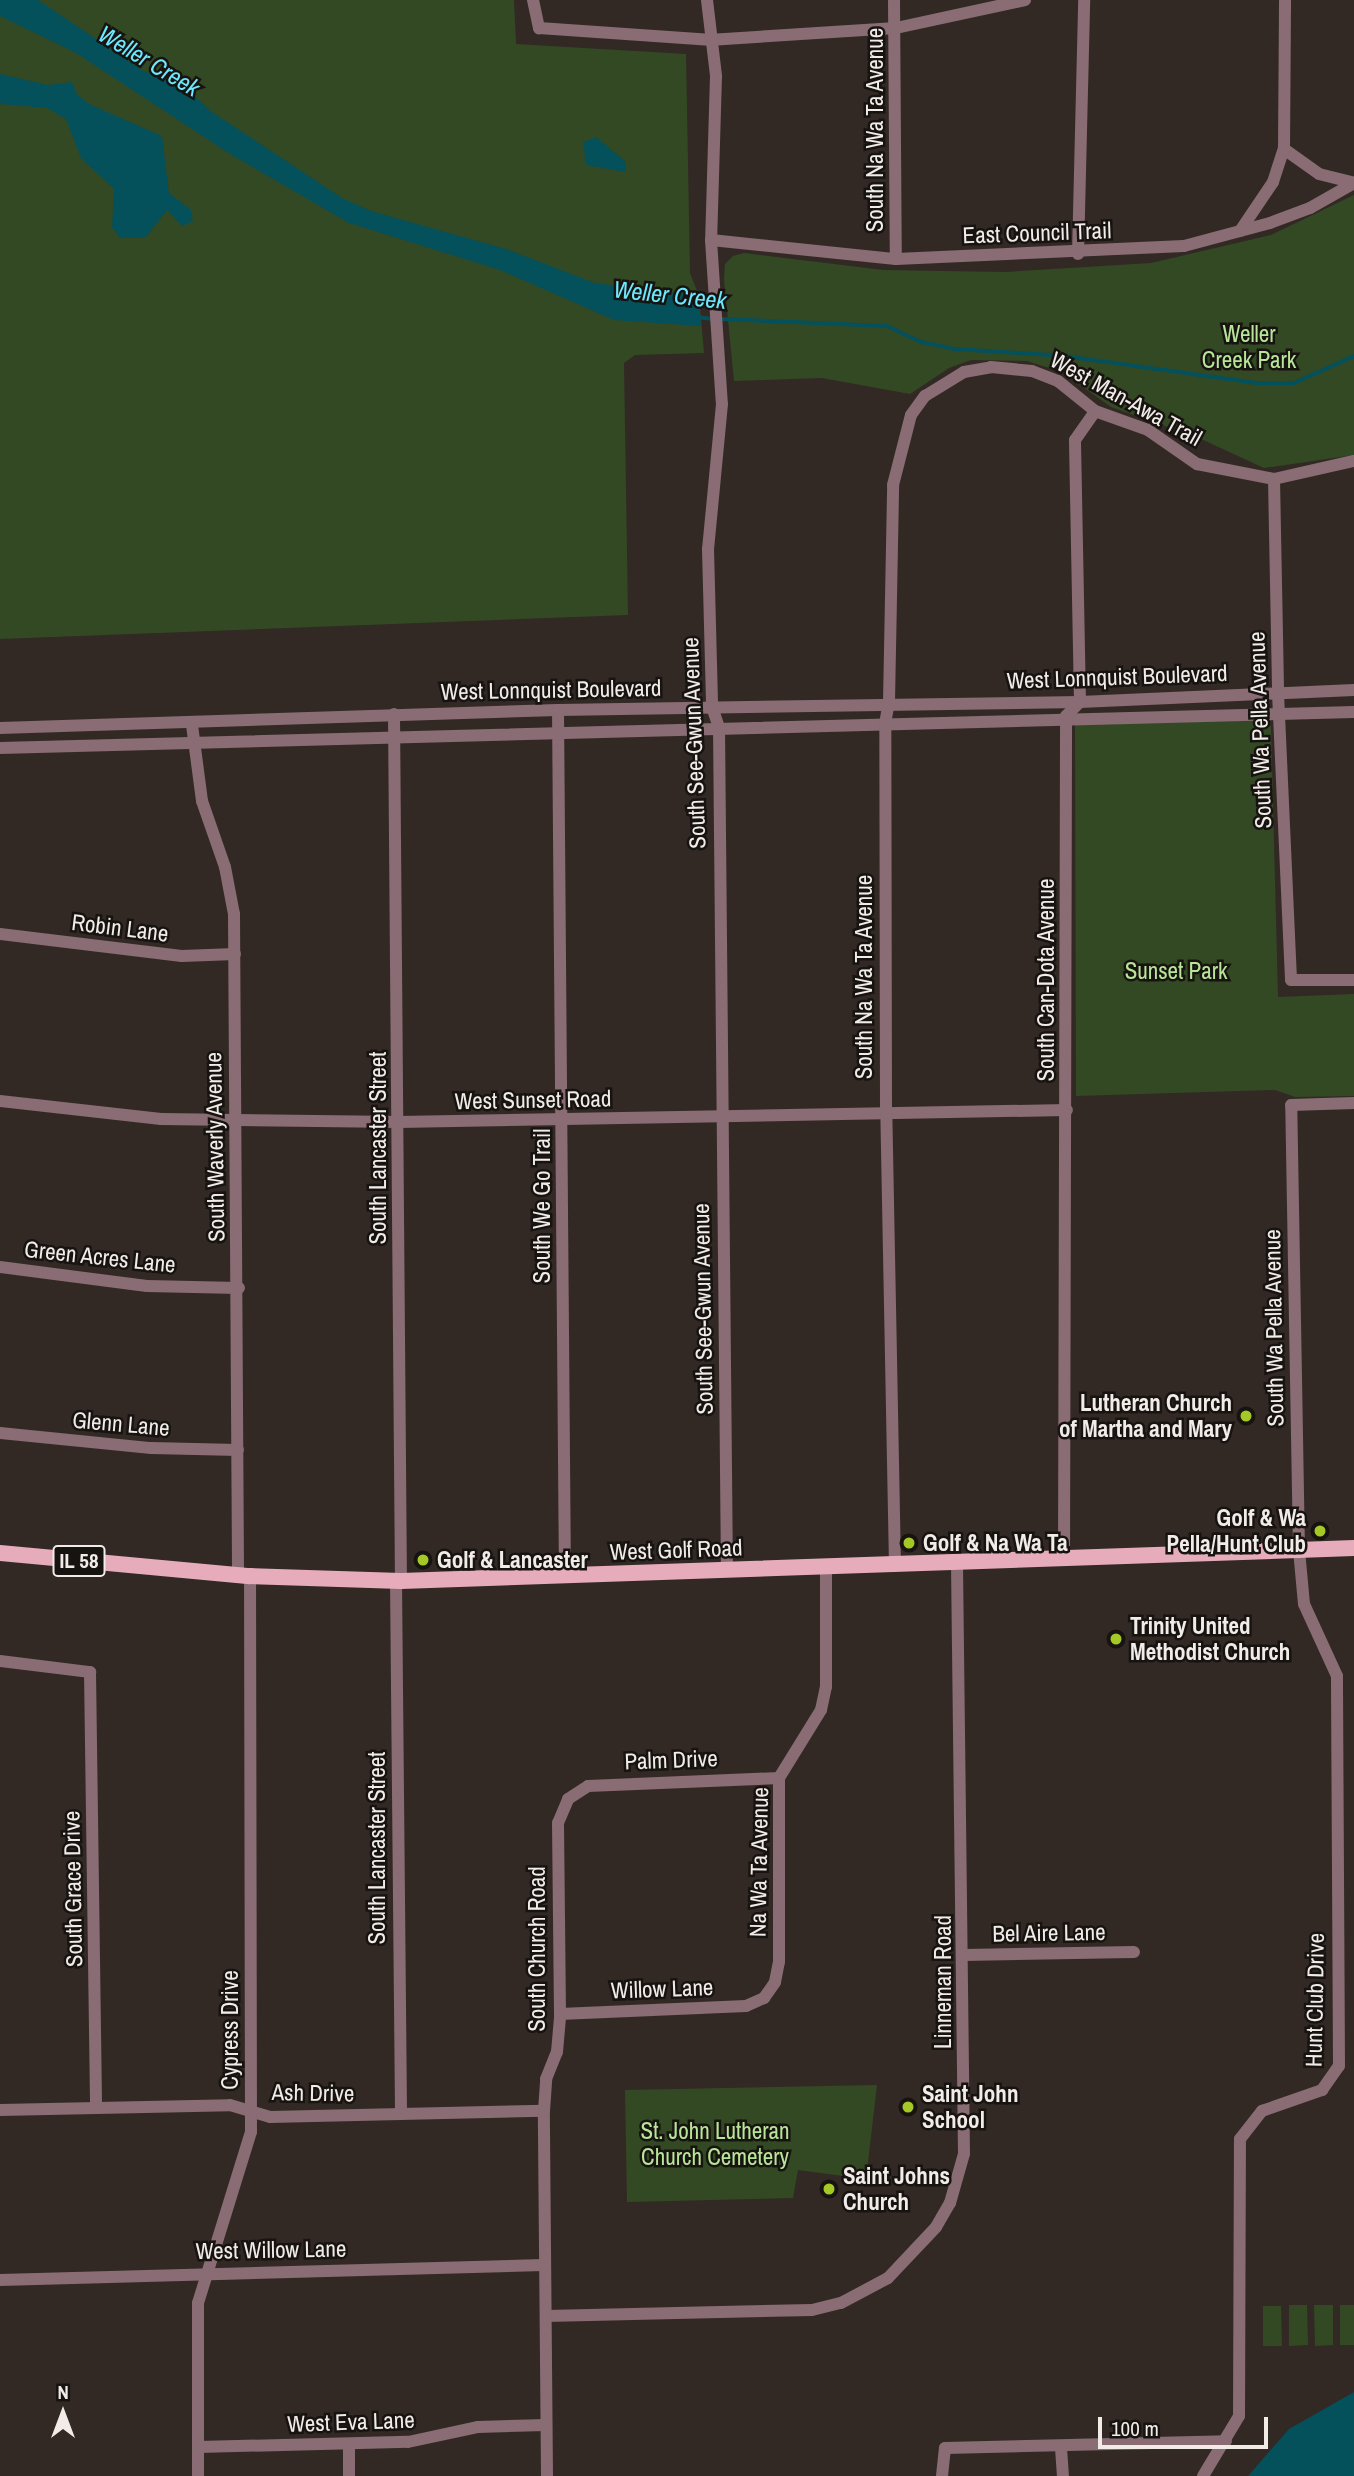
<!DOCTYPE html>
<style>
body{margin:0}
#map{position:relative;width:1354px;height:2476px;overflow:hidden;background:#322924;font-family:"Archivo Narrow",sans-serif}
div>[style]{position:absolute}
.green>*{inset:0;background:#334924}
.water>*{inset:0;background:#04505b}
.stream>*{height:3.5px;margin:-1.75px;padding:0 1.75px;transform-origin:1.75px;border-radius:1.75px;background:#04505b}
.minor>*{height:12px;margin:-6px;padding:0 6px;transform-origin:6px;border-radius:6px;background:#896c74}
.major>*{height:16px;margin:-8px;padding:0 8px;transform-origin:8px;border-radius:8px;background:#e7acbc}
.dots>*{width:19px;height:19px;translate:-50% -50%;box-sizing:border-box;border:4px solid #171310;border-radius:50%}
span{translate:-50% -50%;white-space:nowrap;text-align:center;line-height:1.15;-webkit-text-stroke:5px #171310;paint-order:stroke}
.shield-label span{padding:2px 5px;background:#171310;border:2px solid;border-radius:5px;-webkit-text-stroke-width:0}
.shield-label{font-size:21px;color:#f1ece8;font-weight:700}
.street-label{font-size:23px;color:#f1ece8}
.park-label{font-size:23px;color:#b8e698}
.poi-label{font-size:23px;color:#f1ece8;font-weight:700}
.right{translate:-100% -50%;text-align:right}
.left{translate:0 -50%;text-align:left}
.water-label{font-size:24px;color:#6ce9fe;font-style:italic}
.north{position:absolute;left:28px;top:2378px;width:70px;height:70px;-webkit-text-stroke:5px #171310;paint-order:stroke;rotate:0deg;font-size:19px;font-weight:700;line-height:28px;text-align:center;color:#f1ece8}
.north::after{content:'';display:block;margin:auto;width:24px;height:32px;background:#f1ece8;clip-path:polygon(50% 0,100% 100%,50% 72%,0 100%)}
.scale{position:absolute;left:1098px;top:2417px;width:170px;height:32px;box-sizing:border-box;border:4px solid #f1ece8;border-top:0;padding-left:9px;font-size:21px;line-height:24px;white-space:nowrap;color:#f1ece8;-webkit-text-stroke:5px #171310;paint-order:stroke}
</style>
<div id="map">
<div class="green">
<div style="clip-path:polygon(0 0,514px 0,516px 44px,686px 54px,690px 273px,699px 296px,704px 353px,635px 355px,624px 363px,628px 615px,0 639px)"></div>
<div style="clip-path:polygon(1354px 195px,1354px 455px,1264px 468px,1199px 438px,1111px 407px,1062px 372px,1027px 361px,971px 360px,949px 368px,910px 394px,822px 378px,734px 381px,724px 279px,725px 264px,733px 256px,744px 253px,883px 270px,1005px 272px,1151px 263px,1271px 235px)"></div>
<div style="clip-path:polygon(1266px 719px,1271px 727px,1278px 997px,1354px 994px,1354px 1096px,1295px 1097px,1275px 1090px,1076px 1096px,1075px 723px)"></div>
<div style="clip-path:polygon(877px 2085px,866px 2179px,798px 2170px,793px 2198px,627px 2202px,625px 2090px)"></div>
<div style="clip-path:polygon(1289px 2305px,1307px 2305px,1308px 2345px,1289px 2346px)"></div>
<div style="clip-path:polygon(1314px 2305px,1333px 2305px,1333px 2345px,1315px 2346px)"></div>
<div style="clip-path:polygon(1340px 2305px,1354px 2305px,1354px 2345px,1340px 2345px)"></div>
<div style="clip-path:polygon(1263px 2306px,1281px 2306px,1282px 2346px,1263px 2346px)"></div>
</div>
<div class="water">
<div style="clip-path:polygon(0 0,38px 0,142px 70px,189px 91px,212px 112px,342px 198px,371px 211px,506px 249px,595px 283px,699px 296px,701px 326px,614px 320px,500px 270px,349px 223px,230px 154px,76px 53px,0 16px)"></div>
<div style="clip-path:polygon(0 74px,48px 85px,72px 82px,77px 94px,89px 104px,162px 136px,169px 193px,191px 210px,193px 221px,182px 226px,167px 210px,145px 238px,120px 238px,112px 227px,114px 189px,81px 158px,66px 119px,47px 108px,0 104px)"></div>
<div style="clip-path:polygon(596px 137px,626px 162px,625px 172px,586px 165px,583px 142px)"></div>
<div style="clip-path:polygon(1354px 2392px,1354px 2476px,1248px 2476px,1289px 2429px)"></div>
</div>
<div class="stream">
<div style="left:697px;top:317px;width:16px;rotate:7deg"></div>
<div style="left:721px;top:319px;width:166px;rotate:2.4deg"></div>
<div style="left:887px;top:326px;width:38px;rotate:25deg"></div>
<div style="left:922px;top:342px;width:34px;rotate:12deg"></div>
<div style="left:955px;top:349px;width:110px;rotate:3.6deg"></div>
<div style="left:1065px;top:356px;width:195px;rotate:8deg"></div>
<div style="left:1258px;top:383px;width:36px"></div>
<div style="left:1294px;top:383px;width:66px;rotate:-24.2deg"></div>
</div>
<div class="minor">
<div style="left:533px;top:0;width:29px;rotate:78deg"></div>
<div style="left:539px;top:28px;width:170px;rotate:4deg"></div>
<div style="left:709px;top:40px;width:187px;rotate:-3.7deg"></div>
<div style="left:896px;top:28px;width:132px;rotate:-12.2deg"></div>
<div style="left:707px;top:0;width:77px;rotate:83.2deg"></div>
<div style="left:716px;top:76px;width:164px;rotate:91.7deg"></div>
<div style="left:711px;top:240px;width:164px;rotate:86.2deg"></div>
<div style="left:722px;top:404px;width:146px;rotate:95.5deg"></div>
<div style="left:708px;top:549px;width:158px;rotate:88.5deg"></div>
<div style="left:712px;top:707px;width:21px;rotate:71deg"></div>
<div style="left:719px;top:727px;width:844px;rotate:89.46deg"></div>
<div style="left:894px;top:0;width:259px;rotate:89.6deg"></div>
<div style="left:1284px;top:149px;width:43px;rotate:35.5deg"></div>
<div style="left:1319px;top:174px;width:36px;rotate:14deg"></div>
<div style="left:1240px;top:231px;width:59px;rotate:-56deg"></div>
<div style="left:1273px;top:182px;width:35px;rotate:-72deg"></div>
<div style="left:1284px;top:149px;width:149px;rotate:-89.6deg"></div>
<div style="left:711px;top:240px;width:186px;rotate:5.9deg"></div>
<div style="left:896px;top:259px;width:288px;rotate:-2.6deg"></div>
<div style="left:1184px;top:246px;width:89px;rotate:-15deg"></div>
<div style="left:1270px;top:223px;width:43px;rotate:-20.6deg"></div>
<div style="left:1310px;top:208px;width:51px;rotate:-29.6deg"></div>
<div style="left:1078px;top:254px;width:254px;rotate:-88.6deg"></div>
<div style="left:1274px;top:479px;width:214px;rotate:88.9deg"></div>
<div style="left:1278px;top:693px;width:287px;rotate:87.4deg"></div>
<div style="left:1291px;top:980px;width:63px"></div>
<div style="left:558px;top:710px;width:866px;rotate:89.54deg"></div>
<div style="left:394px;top:714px;width:867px;rotate:89.54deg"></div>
<div style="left:192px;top:725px;width:77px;rotate:82.5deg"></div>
<div style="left:202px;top:801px;width:70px;rotate:70.8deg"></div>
<div style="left:225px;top:867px;width:48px;rotate:79.2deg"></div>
<div style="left:234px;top:914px;width:661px;rotate:89.65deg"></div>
<div style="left:0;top:728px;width:558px;rotate:-1.85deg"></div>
<div style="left:558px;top:710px;width:522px;rotate:-0.88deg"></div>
<div style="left:1080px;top:702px;width:274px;rotate:-2.5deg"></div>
<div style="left:0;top:748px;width:1354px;rotate:-1.52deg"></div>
<div style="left:0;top:934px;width:183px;rotate:6.9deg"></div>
<div style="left:182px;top:956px;width:53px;rotate:-2.2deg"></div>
<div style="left:0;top:1101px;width:162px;rotate:6.4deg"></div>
<div style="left:161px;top:1119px;width:238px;rotate:0.7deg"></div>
<div style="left:399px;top:1122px;width:668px;rotate:-1.03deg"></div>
<div style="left:0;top:1267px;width:148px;rotate:7.4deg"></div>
<div style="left:147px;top:1286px;width:92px;rotate:1.2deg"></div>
<div style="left:0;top:1433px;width:152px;rotate:5.7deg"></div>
<div style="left:151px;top:1448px;width:87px;rotate:1.3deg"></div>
<div style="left:1064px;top:1560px;width:844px;rotate:-89.86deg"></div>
<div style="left:1066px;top:716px;width:20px;rotate:-45deg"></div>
<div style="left:1080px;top:702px;width:262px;rotate:-91.1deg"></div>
<div style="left:1075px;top:440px;width:35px;rotate:-55deg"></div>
<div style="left:895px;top:1566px;width:453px;rotate:-91.1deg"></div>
<div style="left:886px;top:1113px;width:389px;rotate:-90.1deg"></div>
<div style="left:885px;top:724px;width:22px;rotate:-80deg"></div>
<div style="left:889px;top:702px;width:217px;rotate:-88.9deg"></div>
<div style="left:893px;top:485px;width:72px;rotate:-75.6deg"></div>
<div style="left:911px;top:415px;width:24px;rotate:-54deg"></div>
<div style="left:925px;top:396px;width:46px;rotate:-31.6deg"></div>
<div style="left:964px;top:372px;width:27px;rotate:-10deg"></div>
<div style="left:991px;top:367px;width:41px;rotate:5.6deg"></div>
<div style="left:1032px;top:371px;width:28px;rotate:21deg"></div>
<div style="left:1058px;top:381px;width:48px;rotate:39deg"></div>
<div style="left:1095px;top:411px;width:56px;rotate:19.7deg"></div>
<div style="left:1148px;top:430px;width:60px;rotate:34.8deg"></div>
<div style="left:1197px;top:464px;width:78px;rotate:11deg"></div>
<div style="left:1274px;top:479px;width:82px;rotate:-12.7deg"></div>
<div style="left:396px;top:1581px;width:533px;rotate:89.46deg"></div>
<div style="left:0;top:1661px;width:91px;rotate:7deg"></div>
<div style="left:90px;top:1672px;width:435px;rotate:89.2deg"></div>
<div style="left:964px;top:1955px;width:170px;rotate:-1deg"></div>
<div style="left:560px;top:2014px;width:186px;rotate:-2.5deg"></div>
<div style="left:746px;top:2006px;width:20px;rotate:-24deg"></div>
<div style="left:764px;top:1998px;width:19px;rotate:-55deg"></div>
<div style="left:775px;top:1982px;width:20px;rotate:-79deg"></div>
<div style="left:779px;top:1962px;width:184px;rotate:-90deg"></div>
<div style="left:779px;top:1778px;width:80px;rotate:-58.3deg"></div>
<div style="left:821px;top:1710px;width:24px;rotate:-78deg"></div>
<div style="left:826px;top:1687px;width:119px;rotate:-90deg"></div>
<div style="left:0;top:2110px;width:230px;rotate:-1.2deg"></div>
<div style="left:230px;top:2105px;width:42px;rotate:16.7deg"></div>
<div style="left:270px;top:2117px;width:274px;rotate:-1.3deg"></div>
<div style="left:0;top:2280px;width:544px;rotate:-1.58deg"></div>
<div style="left:546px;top:2316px;width:266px;rotate:-1.3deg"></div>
<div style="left:812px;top:2310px;width:30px;rotate:-14deg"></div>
<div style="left:841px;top:2303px;width:53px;rotate:-28deg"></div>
<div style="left:888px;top:2278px;width:70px;rotate:-46.7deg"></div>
<div style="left:936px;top:2227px;width:28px;rotate:-60deg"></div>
<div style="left:950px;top:2203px;width:51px;rotate:-74.1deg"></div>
<div style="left:964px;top:2154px;width:590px;rotate:-90.68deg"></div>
<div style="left:349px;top:2444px;width:32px;rotate:90deg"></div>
<div style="left:198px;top:2447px;width:210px;rotate:-1.4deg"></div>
<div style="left:408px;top:2442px;width:72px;rotate:-12.1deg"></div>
<div style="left:478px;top:2427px;width:68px;rotate:-1.7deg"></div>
<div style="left:1061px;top:2448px;width:28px;rotate:86deg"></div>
<div style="left:198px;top:2476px;width:173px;rotate:-90deg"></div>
<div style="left:198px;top:2303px;width:179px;rotate:-72.8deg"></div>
<div style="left:251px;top:2132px;width:556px;rotate:-90.1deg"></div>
<div style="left:547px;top:2476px;width:365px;rotate:-90.5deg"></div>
<div style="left:544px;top:2111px;width:32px;rotate:-86deg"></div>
<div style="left:546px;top:2079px;width:29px;rotate:-68deg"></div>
<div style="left:557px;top:2052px;width:38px;rotate:-85deg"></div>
<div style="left:560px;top:2014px;width:191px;rotate:-90.6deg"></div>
<div style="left:558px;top:1823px;width:26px;rotate:-67deg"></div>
<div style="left:568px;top:1799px;width:24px;rotate:-33deg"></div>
<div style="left:588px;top:1786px;width:191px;rotate:-2.4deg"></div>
<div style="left:942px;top:2476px;width:28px;rotate:-84deg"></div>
<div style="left:945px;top:2448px;width:281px;rotate:-1.4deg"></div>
<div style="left:1203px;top:2476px;width:70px;rotate:-59deg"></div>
<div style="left:1239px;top:2416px;width:277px;rotate:-89.8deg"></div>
<div style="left:1240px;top:2139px;width:36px;rotate:-52deg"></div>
<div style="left:1262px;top:2111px;width:64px;rotate:-19.3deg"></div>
<div style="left:1322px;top:2090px;width:29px;rotate:-55deg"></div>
<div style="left:1339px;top:2066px;width:390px;rotate:-90.3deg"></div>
<div style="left:1337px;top:1676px;width:79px;rotate:-114.6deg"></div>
<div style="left:1304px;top:1604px;width:54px;rotate:-95.3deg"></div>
<div style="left:1299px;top:1550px;width:445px;rotate:-91deg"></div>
<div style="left:1291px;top:1105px;width:63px;rotate:-1.8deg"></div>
</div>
<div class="major">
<div style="left:0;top:1553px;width:251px;rotate:5.3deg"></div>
<div style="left:250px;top:1576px;width:151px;rotate:1.9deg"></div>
<div style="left:401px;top:1581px;width:954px;rotate:-1.98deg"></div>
</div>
<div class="dots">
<div style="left:1246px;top:1416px;background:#a4c825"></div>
<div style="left:1320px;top:1531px;background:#a4c825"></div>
<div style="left:909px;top:1543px;background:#a4c825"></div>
<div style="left:423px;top:1560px;background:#a4c825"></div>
<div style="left:1116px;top:1639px;background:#a4c825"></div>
<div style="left:908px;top:2107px;background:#a4c825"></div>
<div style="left:829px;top:2189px;background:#a4c825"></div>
</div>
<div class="shield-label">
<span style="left:79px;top:1561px">IL 58</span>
</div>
<div class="street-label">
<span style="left:875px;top:130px;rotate:-90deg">South Na Wa Ta Avenue</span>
<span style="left:1037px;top:233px;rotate:-2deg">East Council Trail</span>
<span style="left:1126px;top:399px;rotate:29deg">West Man-Awa Trail</span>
<span style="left:1117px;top:677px;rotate:-2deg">West Lonnquist Boulevard</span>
<span style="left:551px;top:690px;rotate:-1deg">West Lonnquist Boulevard</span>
<span style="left:1260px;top:730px;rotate:-92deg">South Wa Pella Avenue</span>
<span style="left:694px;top:743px;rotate:-92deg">South See-Gwun Avenue</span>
<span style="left:120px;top:928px;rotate:7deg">Robin Lane</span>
<span style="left:864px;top:977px;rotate:-90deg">South Na Wa Ta Avenue</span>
<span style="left:1046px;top:980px;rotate:-90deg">South Can-Dota Avenue</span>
<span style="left:533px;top:1100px;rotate:-1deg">West Sunset Road</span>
<span style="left:215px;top:1147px;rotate:-91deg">South Waverly Avenue</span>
<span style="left:378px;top:1148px;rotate:-90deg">South Lancaster Street</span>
<span style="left:542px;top:1206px;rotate:-90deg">South We Go Trail</span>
<span style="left:100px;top:1257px;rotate:6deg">Green Acres Lane</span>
<span style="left:703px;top:1309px;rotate:-91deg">South See-Gwun Avenue</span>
<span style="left:1274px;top:1328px;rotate:-91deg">South Wa Pella Avenue</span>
<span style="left:121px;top:1424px;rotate:5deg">Glenn Lane</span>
<span style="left:676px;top:1550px;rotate:-2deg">West Golf Road</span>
<span style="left:671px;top:1760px;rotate:-2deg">Palm Drive</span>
<span style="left:377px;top:1848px;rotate:-90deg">South Lancaster Street</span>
<span style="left:759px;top:1862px;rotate:-89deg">Na Wa Ta Avenue</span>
<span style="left:73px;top:1889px;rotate:-91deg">South Grace Drive</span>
<span style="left:1049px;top:1933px;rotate:-1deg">Bel Aire Lane</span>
<span style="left:537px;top:1949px;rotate:-90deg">South Church Road</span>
<span style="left:943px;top:1982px;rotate:-90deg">Linneman Road</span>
<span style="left:662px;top:1989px;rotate:-2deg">Willow Lane</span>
<span style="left:1315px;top:2000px;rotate:-89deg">Hunt Club Drive</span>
<span style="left:230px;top:2030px;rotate:-90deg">Cypress Drive</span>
<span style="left:313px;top:2093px;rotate:1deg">Ash Drive</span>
<span style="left:271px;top:2250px;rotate:-1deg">West Willow Lane</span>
<span style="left:351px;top:2422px;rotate:-2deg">West Eva Lane</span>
</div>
<div class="park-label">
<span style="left:1249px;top:347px">Weller<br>Creek Park</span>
<span style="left:1176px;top:971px">Sunset Park</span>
<span style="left:715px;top:2144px">St. John Lutheran<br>Church Cemetery</span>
</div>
<div class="poi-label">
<span class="right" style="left:1232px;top:1416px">Lutheran Church<br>of Martha and Mary</span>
<span class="right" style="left:1306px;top:1531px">Golf &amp; Wa<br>Pella/Hunt Club</span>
<span class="left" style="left:923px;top:1543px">Golf &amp; Na Wa Ta</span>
<span class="left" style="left:437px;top:1560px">Golf &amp; Lancaster</span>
<span class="left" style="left:1130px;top:1639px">Trinity United<br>Methodist Church</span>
<span class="left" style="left:922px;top:2107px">Saint John<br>School</span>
<span class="left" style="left:843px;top:2189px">Saint Johns<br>Church</span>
</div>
<div class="water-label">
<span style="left:149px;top:61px;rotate:31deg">Weller Creek</span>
<span style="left:670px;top:295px;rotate:6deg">Weller Creek</span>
</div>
<div class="north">N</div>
<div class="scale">100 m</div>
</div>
